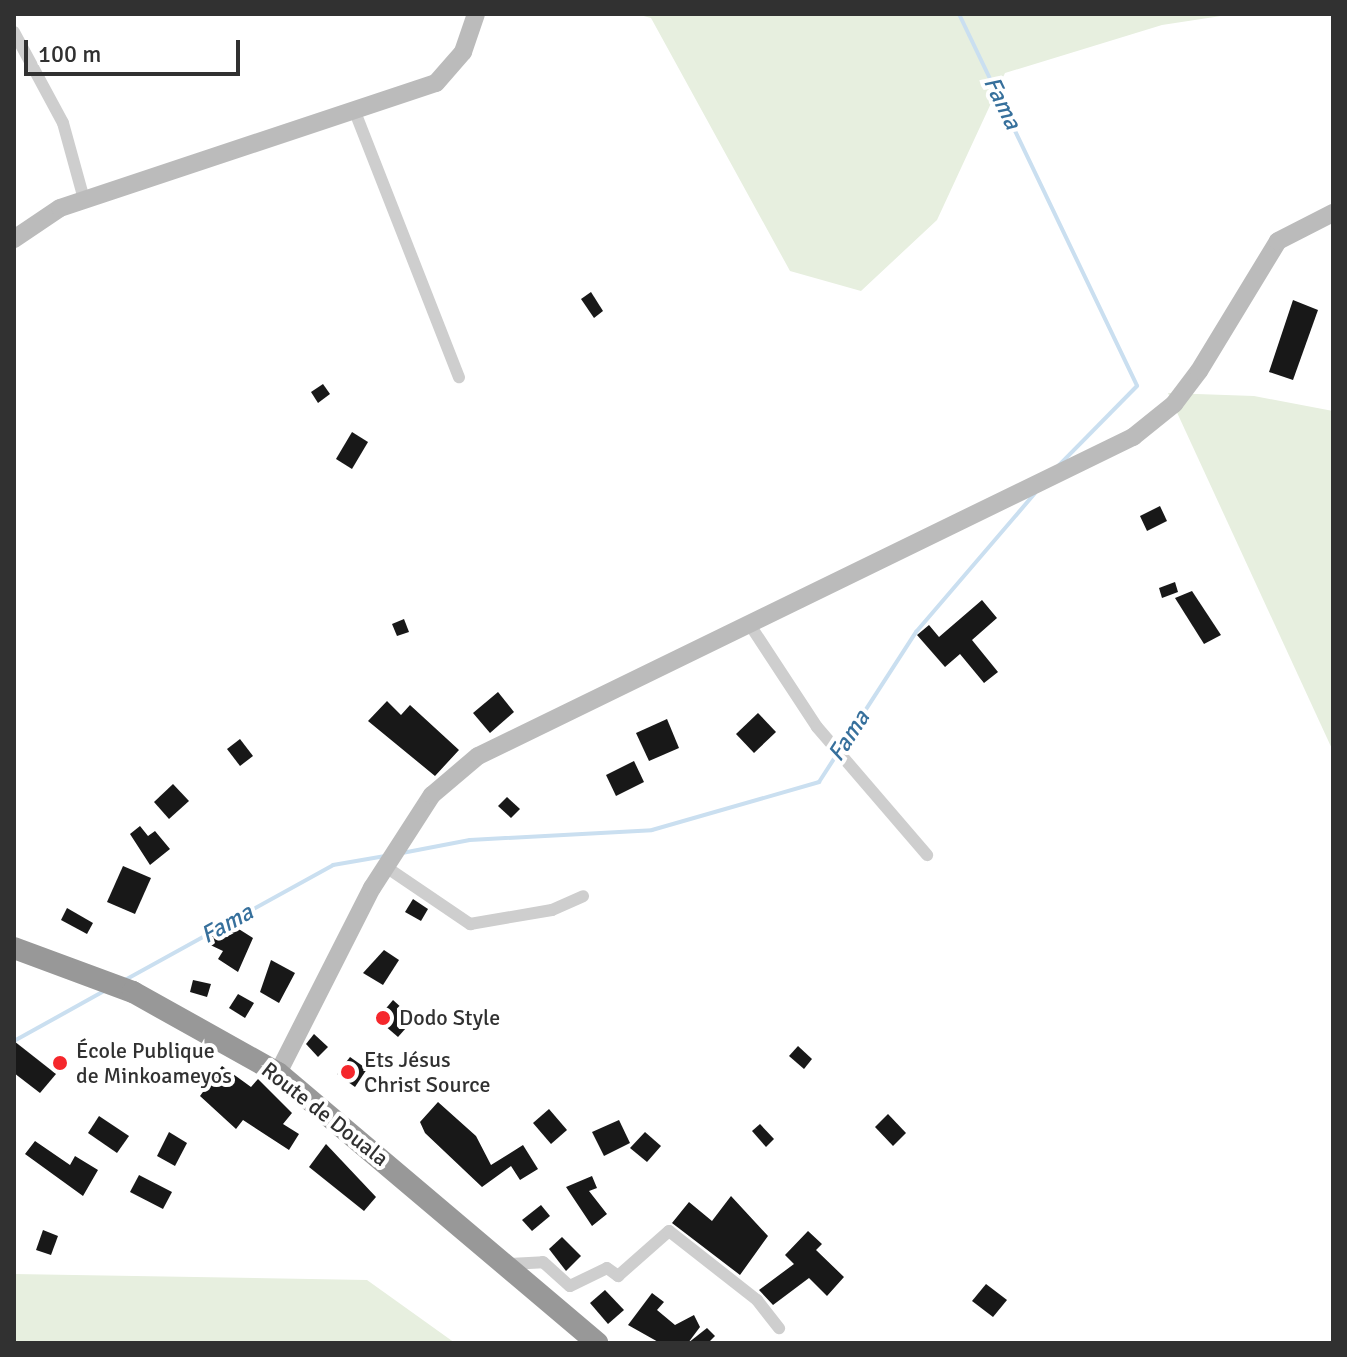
<!DOCTYPE html>
<meta charset="utf-8">
<style>
body{margin:0}
#map{position:relative;width:1347px;height:1357px;overflow:hidden;background:#fff;font-family:Signika,sans-serif}
div>[style]{position:absolute}
.green>*{inset:0;background:#e7efdf}
.stream>*{height:4px;margin:-2px;padding:0 2px;transform-origin:2px;border-radius:2px;background:#cadff0}
.building>*{inset:0;background:#181818}
.street>*{height:12px;margin:-6px;padding:0 6px;transform-origin:6px;border-radius:6px;background:#cecece}
.secondary>*{height:18px;margin:-9px;padding:0 9px;transform-origin:9px;border-radius:9px;background:#bbb}
.highway>*{height:22px;margin:-11px;padding:0 11px;transform-origin:11px;border-radius:11px;background:#989898}
.dots>*{width:22px;height:22px;translate:-50% -50%;box-sizing:border-box;border:4px solid #fff;border-radius:50%}
span{translate:-50% -50%;white-space:nowrap;text-align:center;line-height:1.15;-webkit-text-stroke:8px #fff;paint-order:stroke}
.poi-label{font-size:22px;color:#313131}
.left{translate:0 -50%;text-align:left}
.street-label{font-size:22px;color:#313131}
.water-label{font-size:24px;color:#37709c;font-style:italic}
.frame{position:absolute;inset:0;border:16px solid #313131;pointer-events:none}
.scale{position:absolute;left:24px;top:40px;width:216px;height:36px;box-sizing:border-box;border:4px solid #313131;border-top:0;padding-left:10px;font-size:24px;line-height:28px;white-space:nowrap;color:#313131;-webkit-text-stroke:6px #fff;paint-order:stroke}
</style>
<div id="map">
<div class="green">
<div style="clip-path:polygon(636px 14px,1234px 14px,1162px 25px,1005px 73px,937px 220px,861px 291px,790px 271px,651px 18px)"></div>
<div style="clip-path:polygon(1168px 393px,1254px 396px,1333px 411px,1333px 751px)"></div>
<div style="clip-path:polygon(14px 1274px,367px 1280px,455px 1343px,14px 1343px)"></div>
</div>
<div class="stream">
<div style="left:959px;top:14px;width:412px;rotate:64.4deg"></div>
<div style="left:1137px;top:386px;width:111px;rotate:134.6deg"></div>
<div style="left:402px;top:853px;width:69px;rotate:-10.8deg"></div>
<div style="left:470px;top:840px;width:182px;rotate:-3.1deg"></div>
<div style="left:652px;top:830px;width:174px;rotate:-16deg"></div>
<div style="left:819px;top:782px;width:179px;rotate:-57.1deg"></div>
<div style="left:916px;top:632px;width:183px;rotate:-49.4deg"></div>
<div style="left:125px;top:980px;width:238px;rotate:-28.9deg"></div>
<div style="left:333px;top:865px;width:53px;rotate:-9.8deg"></div>
<div style="left:14px;top:1041px;width:105px;rotate:-29deg"></div>
</div>
<div class="building">
<div style="clip-path:polygon(591px 292px,603px 311px,594px 318px,581px 299px)"></div>
<div style="clip-path:polygon(1293px 300px,1318px 310px,1293px 380px,1269px 372px)"></div>
<div style="clip-path:polygon(323px 384px,330px 394px,318px 403px,311px 392px)"></div>
<div style="clip-path:polygon(352px 432px,368px 442px,352px 469px,336px 459px)"></div>
<div style="clip-path:polygon(1160px 506px,1167px 521px,1147px 531px,1140px 516px)"></div>
<div style="clip-path:polygon(1175px 582px,1178px 592px,1162px 598px,1159px 588px)"></div>
<div style="clip-path:polygon(1192px 591px,1221px 635px,1204px 644px,1175px 598px)"></div>
<div style="clip-path:polygon(982px 600px,997px 618px,972px 640px,998px 672px,984px 683px,960px 654px,945px 667px,917px 635px,929px 625px,939px 637px)"></div>
<div style="clip-path:polygon(404px 619px,409px 632px,397px 636px,392px 624px)"></div>
<div style="clip-path:polygon(498px 692px,514px 712px,490px 733px,473px 713px)"></div>
<div style="clip-path:polygon(387px 701px,401px 715px,410px 705px,459px 750px,435px 776px,368px 721px)"></div>
<div style="clip-path:polygon(758px 713px,776px 732px,754px 753px,736px 734px)"></div>
<div style="clip-path:polygon(667px 719px,679px 748px,649px 761px,636px 733px)"></div>
<div style="clip-path:polygon(240px 739px,253px 756px,240px 766px,227px 749px)"></div>
<div style="clip-path:polygon(634px 761px,644px 782px,616px 796px,606px 775px)"></div>
<div style="clip-path:polygon(173px 784px,189px 801px,169px 819px,154px 802px)"></div>
<div style="clip-path:polygon(507px 797px,520px 809px,511px 818px,498px 806px)"></div>
<div style="clip-path:polygon(140px 826px,148px 836px,155px 831px,170px 849px,150px 865px,130px 834px)"></div>
<div style="clip-path:polygon(123px 866px,151px 878px,135px 914px,107px 902px)"></div>
<div style="clip-path:polygon(413px 899px,428px 909px,421px 921px,405px 912px)"></div>
<div style="clip-path:polygon(67px 908px,93px 923px,87px 934px,61px 920px)"></div>
<div style="clip-path:polygon(212px 926px,229px 934px,234px 926px,253px 938px,238px 972px,218px 959px,223px 951px,204px 942px)"></div>
<div style="clip-path:polygon(384px 950px,399px 960px,383px 985px,363px 973px)"></div>
<div style="clip-path:polygon(271px 960px,295px 973px,279px 1003px,260px 992px)"></div>
<div style="clip-path:polygon(193px 980px,211px 984px,207px 997px,190px 992px)"></div>
<div style="clip-path:polygon(238px 994px,254px 1003px,245px 1018px,229px 1008px)"></div>
<div style="clip-path:polygon(393px 1000px,414px 1019px,398px 1037px,377px 1019px)"></div>
<div style="clip-path:polygon(314px 1034px,328px 1047px,318px 1057px,306px 1044px)"></div>
<div style="clip-path:polygon(14px 1041px,56px 1074px,40px 1093px,14px 1073px)"></div>
<div style="clip-path:polygon(798px 1046px,812px 1059px,804px 1069px,789px 1056px)"></div>
<div style="clip-path:polygon(350px 1057px,367px 1069px,355px 1087px,337px 1074px)"></div>
<div style="clip-path:polygon(222px 1066px,251px 1087px,258px 1079px,292px 1113px,283px 1124px,299px 1134px,289px 1150px,243px 1120px,236px 1129px,200px 1096px)"></div>
<div style="clip-path:polygon(438px 1102px,476px 1136px,491px 1165px,523px 1145px,538px 1169px,520px 1180px,511px 1166px,482px 1187px,425px 1133px,420px 1122px)"></div>
<div style="clip-path:polygon(549px 1109px,567px 1130px,551px 1144px,533px 1123px)"></div>
<div style="clip-path:polygon(888px 1114px,906px 1133px,893px 1146px,875px 1127px)"></div>
<div style="clip-path:polygon(99px 1116px,129px 1136px,117px 1153px,88px 1133px)"></div>
<div style="clip-path:polygon(619px 1120px,630px 1143px,604px 1156px,592px 1132px)"></div>
<div style="clip-path:polygon(760px 1124px,774px 1139px,766px 1147px,752px 1131px)"></div>
<div style="clip-path:polygon(169px 1132px,187px 1143px,175px 1166px,157px 1156px)"></div>
<div style="clip-path:polygon(645px 1132px,661px 1146px,647px 1162px,630px 1148px)"></div>
<div style="clip-path:polygon(35px 1141px,70px 1165px,75px 1156px,98px 1170px,83px 1196px,25px 1154px)"></div>
<div style="clip-path:polygon(326px 1144px,376px 1197px,364px 1211px,309px 1167px)"></div>
<div style="clip-path:polygon(139px 1175px,172px 1192px,163px 1209px,130px 1192px)"></div>
<div style="clip-path:polygon(592px 1176px,597px 1188px,589px 1191px,607px 1214px,592px 1226px,566px 1187px)"></div>
<div style="clip-path:polygon(731px 1196px,768px 1236px,740px 1275px,672px 1223px,689px 1202px,712px 1221px)"></div>
<div style="clip-path:polygon(541px 1205px,550px 1216px,532px 1231px,522px 1220px)"></div>
<div style="clip-path:polygon(43px 1230px,58px 1236px,51px 1255px,36px 1250px)"></div>
<div style="clip-path:polygon(808px 1231px,822px 1244px,816px 1250px,844px 1277px,827px 1296px,809px 1278px,773px 1305px,759px 1290px,794px 1264px,785px 1255px)"></div>
<div style="clip-path:polygon(562px 1237px,581px 1256px,566px 1271px,549px 1249px)"></div>
<div style="clip-path:polygon(986px 1284px,1007px 1300px,993px 1317px,972px 1301px)"></div>
<div style="clip-path:polygon(605px 1290px,624px 1310px,608px 1324px,590px 1303px)"></div>
<div style="clip-path:polygon(652px 1293px,664px 1302px,657px 1310px,675px 1325px,694px 1315px,700px 1327px,688px 1343px,660px 1343px,628px 1325px)"></div>
<div style="clip-path:polygon(707px 1328px,715px 1336px,708px 1343px,688px 1343px)"></div>
</div>
<div class="street">
<div style="left:14px;top:32px;width:103px;rotate:61.7deg"></div>
<div style="left:63px;top:123px;width:79px;rotate:74.6deg"></div>
<div style="left:355px;top:112px;width:285px;rotate:68.6deg"></div>
<div style="left:750px;top:625px;width:122px;rotate:56.7deg"></div>
<div style="left:817px;top:727px;width:169px;rotate:49.3deg"></div>
<div style="left:386px;top:867px;width:102px;rotate:34.2deg"></div>
<div style="left:470px;top:924px;width:83px;rotate:-9.7deg"></div>
<div style="left:552px;top:910px;width:34px;rotate:-24deg"></div>
<div style="left:510px;top:1264px;width:33px;rotate:-3deg"></div>
<div style="left:543px;top:1262px;width:36px;rotate:42deg"></div>
<div style="left:570px;top:1286px;width:41px;rotate:-25.9deg"></div>
<div style="left:607px;top:1268px;width:14px;rotate:36deg"></div>
<div style="left:618px;top:1276px;width:68px;rotate:-41.4deg"></div>
<div style="left:669px;top:1231px;width:112px;rotate:38.1deg"></div>
<div style="left:757px;top:1300px;width:36px;rotate:52deg"></div>
</div>
<div class="secondary">
<div style="left:14px;top:239px;width:55px;rotate:-34deg"></div>
<div style="left:60px;top:208px;width:396px;rotate:-18.4deg"></div>
<div style="left:436px;top:83px;width:41px;rotate:-48.9deg"></div>
<div style="left:463px;top:52px;width:40px;rotate:-71.1deg"></div>
<div style="left:278px;top:1073px;width:208px;rotate:-63.1deg"></div>
<div style="left:372px;top:888px;width:111px;rotate:-57.2deg"></div>
<div style="left:432px;top:795px;width:60px;rotate:-40.3deg"></div>
<div style="left:478px;top:756px;width:729px;rotate:-25.97deg"></div>
<div style="left:1133px;top:437px;width:53px;rotate:-38.8deg"></div>
<div style="left:1174px;top:404px;width:41px;rotate:-52.9deg"></div>
<div style="left:1199px;top:371px;width:152px;rotate:-58.7deg"></div>
<div style="left:1278px;top:241px;width:62px;rotate:-27deg"></div>
</div>
<div class="highway">
<div style="left:14px;top:948px;width:127px;rotate:20.3deg"></div>
<div style="left:133px;top:992px;width:166px;rotate:29.2deg"></div>
<div style="left:278px;top:1073px;width:418px;rotate:40.2deg"></div>
</div>
<div class="dots">
<div style="left:383px;top:1018px;background:#f5272c"></div>
<div style="left:60px;top:1063px;background:#f5272c"></div>
<div style="left:348px;top:1072px;background:#f5272c"></div>
</div>
<div class="poi-label">
<span class="left" style="left:399px;top:1018px">Dodo Style</span>
<span class="left" style="left:76px;top:1063px">École Publique<br>de Minkoameyos</span>
<span class="left" style="left:364px;top:1072px">Ets Jésus<br>Christ Source</span>
</div>
<div class="street-label">
<span style="left:325px;top:1114px;rotate:38deg">Route de Douala</span>
</div>
<div class="water-label">
<span style="left:1002px;top:103px;rotate:64deg">Fama</span>
<span style="left:849px;top:736px;rotate:-57deg">Fama</span>
<span style="left:227px;top:924px;rotate:-29deg">Fama</span>
</div>
<div class="frame"></div>
<div class="scale">100 m</div>
</div>
